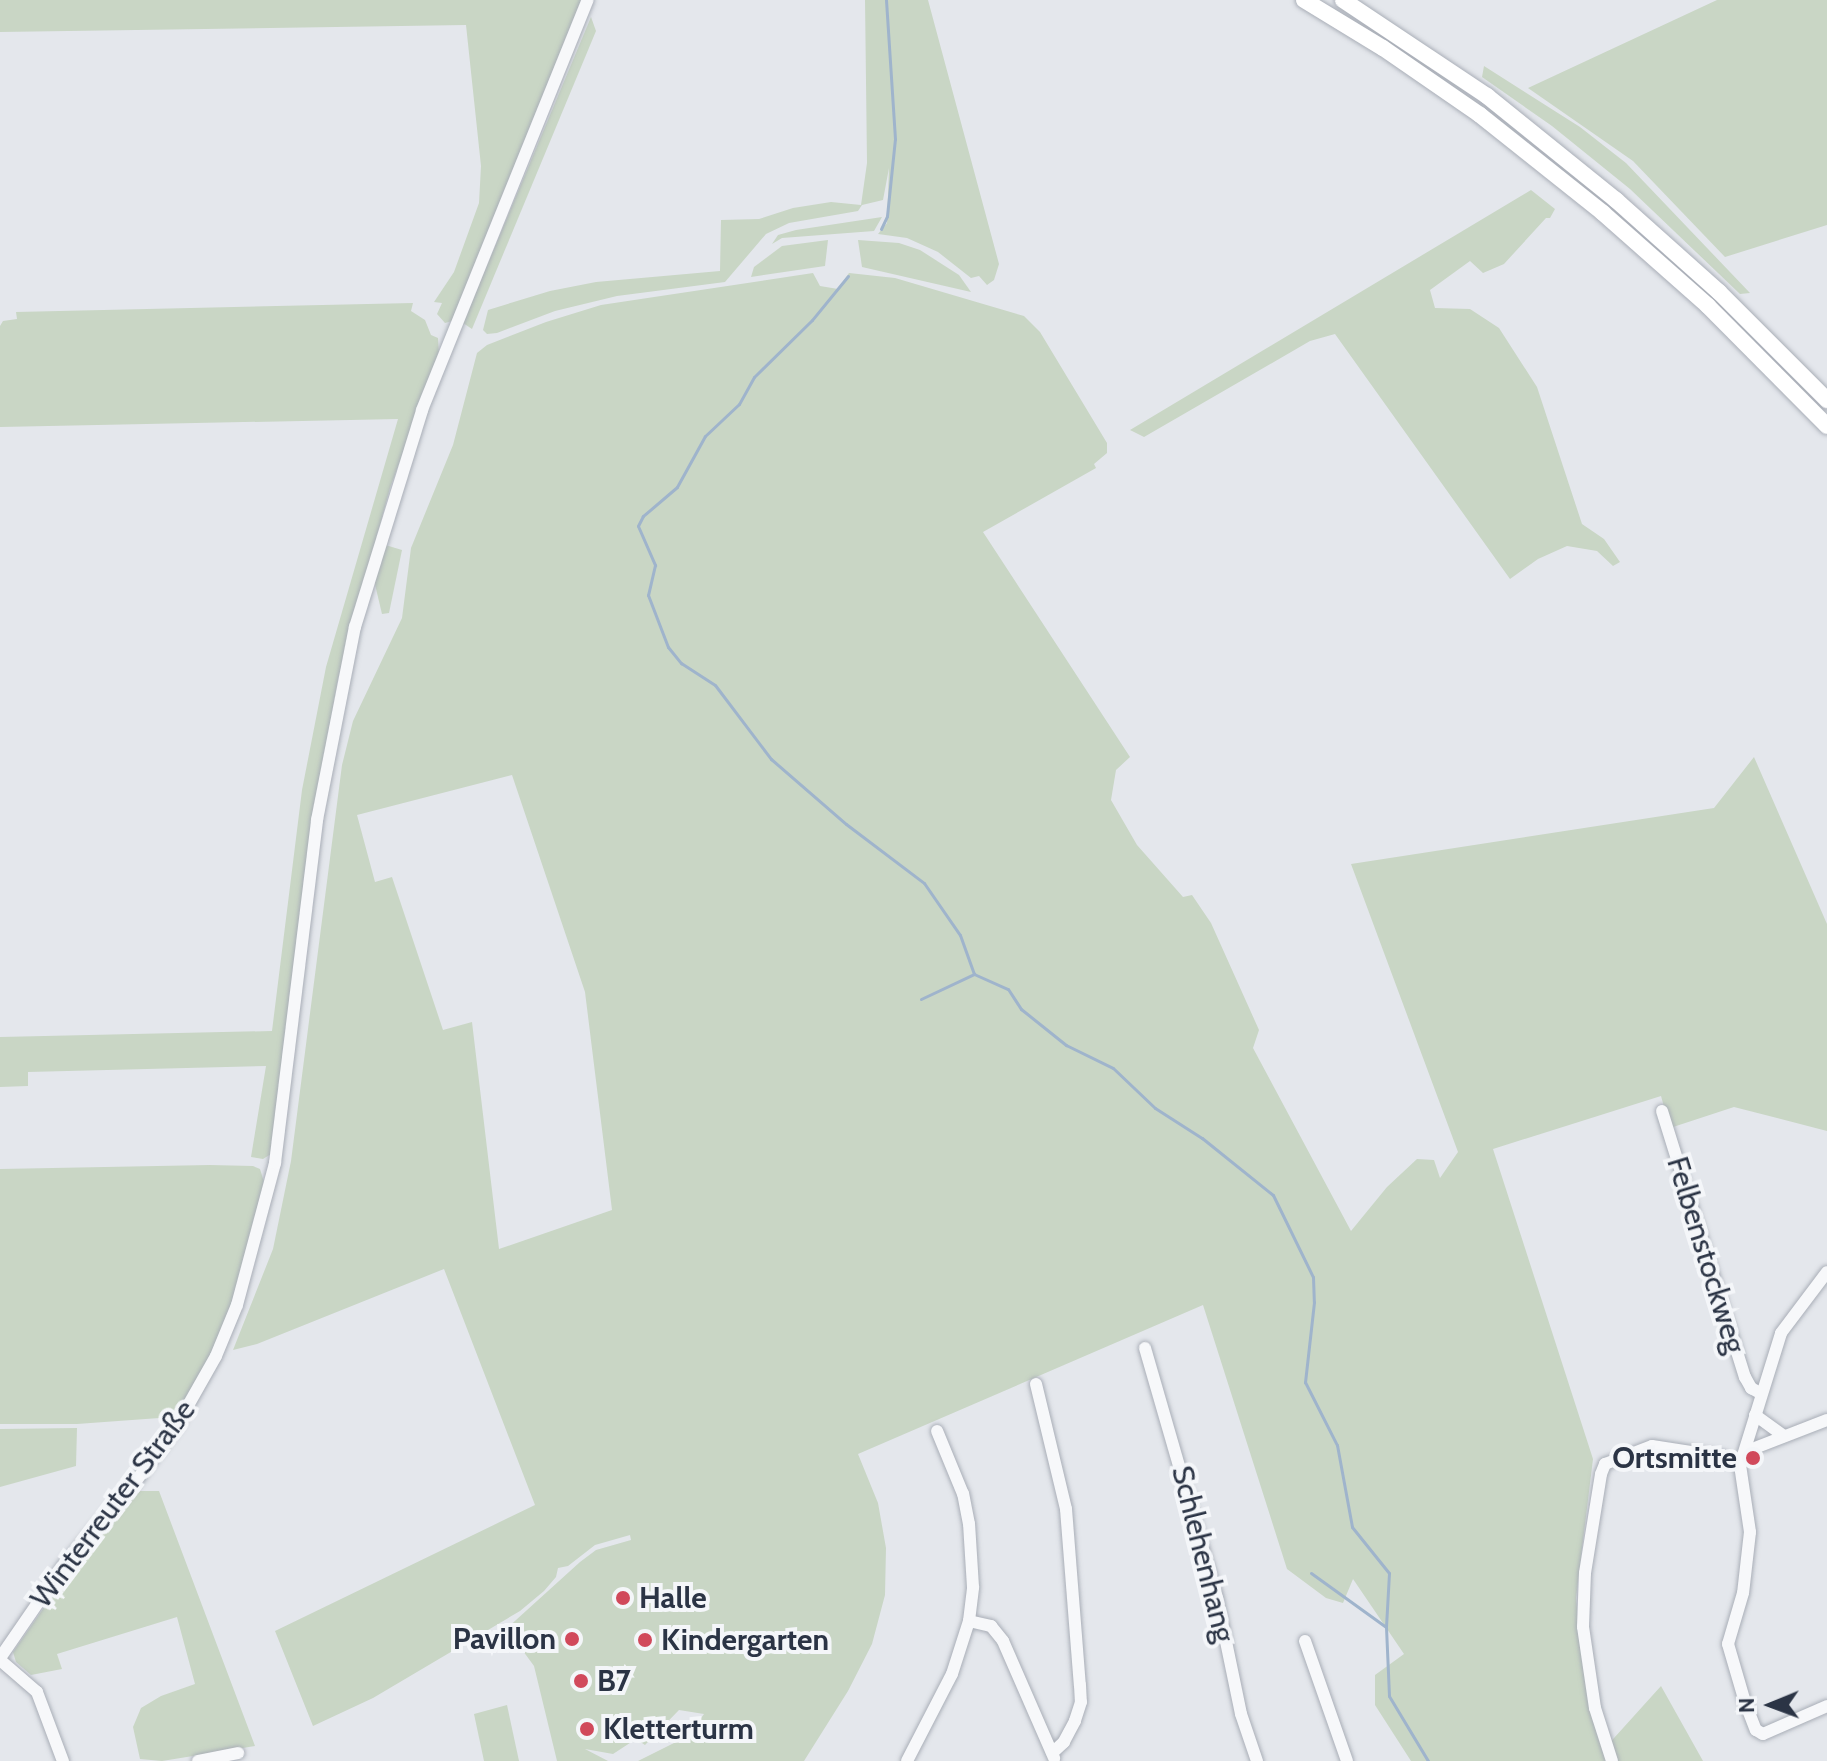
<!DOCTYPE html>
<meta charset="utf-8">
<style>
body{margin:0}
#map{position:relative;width:1827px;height:1761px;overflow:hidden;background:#e4e7ec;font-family:Cabin,sans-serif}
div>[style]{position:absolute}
.green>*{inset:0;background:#c9d6c5}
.stream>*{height:3px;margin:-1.5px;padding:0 1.5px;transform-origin:1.5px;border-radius:1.5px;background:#9fb4cc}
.roads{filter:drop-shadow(0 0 2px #a9aeb7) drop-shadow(0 0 2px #a9aeb7)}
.minor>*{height:12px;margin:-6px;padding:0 6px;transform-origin:6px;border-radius:6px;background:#f7f8fa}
.highway>*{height:16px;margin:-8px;padding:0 8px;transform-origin:8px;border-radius:8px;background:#fff}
.dots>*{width:22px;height:22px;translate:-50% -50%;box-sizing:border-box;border:4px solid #f4f6f9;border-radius:50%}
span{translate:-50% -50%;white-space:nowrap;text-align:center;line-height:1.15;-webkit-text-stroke:8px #f4f6f9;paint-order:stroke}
.street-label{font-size:30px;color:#2b3445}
.poi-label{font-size:30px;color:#2b3445;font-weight:700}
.right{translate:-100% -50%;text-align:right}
.left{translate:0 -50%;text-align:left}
.north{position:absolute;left:1731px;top:1665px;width:80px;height:80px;-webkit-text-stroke:6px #f4f6f9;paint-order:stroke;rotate:269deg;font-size:22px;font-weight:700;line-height:32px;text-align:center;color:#2b3445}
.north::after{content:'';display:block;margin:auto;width:28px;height:36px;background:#2b3445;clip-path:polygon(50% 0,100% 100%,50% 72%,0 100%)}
</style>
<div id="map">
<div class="green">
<div style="clip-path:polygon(0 0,581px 0,452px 321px,445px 323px,437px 314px,442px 303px,434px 302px,454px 272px,479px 203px,481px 166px,466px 25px,0 32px)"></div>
<div style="clip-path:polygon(865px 0,928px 0,999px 264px,994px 280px,987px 285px,979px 276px,971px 278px,938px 252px,907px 238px,878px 234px,887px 223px,889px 168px,883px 200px,862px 205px,858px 211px,789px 223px,766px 234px,725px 282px,617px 296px,555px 311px,497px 333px,487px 334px,483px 330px,488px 310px,550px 291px,596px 282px,720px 271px,721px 220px,759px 219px,793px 208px,831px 202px,861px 205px,867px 163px)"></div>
<div style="clip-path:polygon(1717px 0,1827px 0,1827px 225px,1725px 257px,1633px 161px,1528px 88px)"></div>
<div style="clip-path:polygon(591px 17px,596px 31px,472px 329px,463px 323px)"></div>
<div style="clip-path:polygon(1484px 66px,1580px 127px,1626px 163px,1750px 293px,1740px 294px,1630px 189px,1552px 126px,1482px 77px)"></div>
<div style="clip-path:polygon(1531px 190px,1555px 209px,1550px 218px,1546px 218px,1504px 264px,1483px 273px,1470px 261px,1430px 290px,1435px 308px,1470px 309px,1499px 328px,1537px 387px,1582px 524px,1604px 539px,1620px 562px,1613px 566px,1597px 551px,1567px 546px,1538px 559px,1510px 579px,1335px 334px,1310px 341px,1144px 437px,1130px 430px)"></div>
<div style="clip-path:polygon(882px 217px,874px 231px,782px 238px,772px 244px,778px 235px,796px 230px)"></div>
<div style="clip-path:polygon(828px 240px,825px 266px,751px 277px,754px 267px,782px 246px)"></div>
<div style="clip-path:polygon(858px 240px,899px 243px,920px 250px,959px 275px,971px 292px,862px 267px)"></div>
<div style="clip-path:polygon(evenodd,813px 273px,820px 286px,838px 289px,849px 273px,895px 278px,1024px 316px,1040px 332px,1107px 443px,1107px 453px,1094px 464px,1096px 468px,983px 532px,1130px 757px,1116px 770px,1111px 800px,1137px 845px,1183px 897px,1192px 895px,1211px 923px,1259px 1030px,1253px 1048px,1351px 1231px,1387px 1187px,1417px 1159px,1434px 1160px,1440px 1178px,1458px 1152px,1351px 864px,1714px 808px,1754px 757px,1827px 924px,1827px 1131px,1734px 1107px,1670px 1128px,1661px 1096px,1493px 1149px,1593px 1459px,1576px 1598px,1581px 1647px,1605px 1748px,1661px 1686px,1703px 1761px,1411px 1761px,1375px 1705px,1375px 1675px,1404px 1654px,1353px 1579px,1343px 1603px,1326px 1598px,1287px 1569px,1203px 1305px,858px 1454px,878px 1503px,886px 1548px,885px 1595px,872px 1644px,848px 1691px,804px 1761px,638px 1761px,688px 1736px,704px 1714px,679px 1710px,645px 1745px,636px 1739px,613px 1754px,585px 1749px,608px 1761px,557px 1761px,534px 1666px,515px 1640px,504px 1631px,580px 1562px,596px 1550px,631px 1540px,630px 1535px,595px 1545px,568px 1566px,558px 1568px,556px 1577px,544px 1591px,520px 1611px,373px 1698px,313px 1726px,275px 1631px,535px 1505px,444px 1269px,257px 1344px,233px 1350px,273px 1249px,291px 1161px,342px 765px,353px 721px,402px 618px,411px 548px,453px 445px,477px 353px,487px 345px,546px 322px,601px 305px,813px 273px,512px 775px,585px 992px,612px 1210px,499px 1249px,472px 1022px,443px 1030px,392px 877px,375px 882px,357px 815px,512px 775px)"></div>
<div style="clip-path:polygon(413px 303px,411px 311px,425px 320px,431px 335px,438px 338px,439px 355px,390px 488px,338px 679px,311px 830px,271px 1154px,263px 1159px,251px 1157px,266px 1066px,28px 1072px,28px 1086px,0 1087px,0 1037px,272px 1031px,302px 790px,326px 667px,398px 419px,0 427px,0 326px,3px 321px,17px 319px,16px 312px)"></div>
<div style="clip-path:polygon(382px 544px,402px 550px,389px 613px,382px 614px,373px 576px)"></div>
<div style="clip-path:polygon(210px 1165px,253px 1166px,260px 1169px,264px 1182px,239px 1286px,223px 1329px,203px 1371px,173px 1417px,77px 1424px,0 1424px,0 1169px)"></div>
<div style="clip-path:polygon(77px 1428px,76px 1466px,0 1487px,0 1429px)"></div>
<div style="clip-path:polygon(140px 1491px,159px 1491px,255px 1746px,162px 1761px,140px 1759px,133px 1727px,141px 1708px,161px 1696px,195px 1684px,177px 1617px,57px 1654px,62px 1669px,31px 1675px,16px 1662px,13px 1652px,77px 1560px)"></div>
<div style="clip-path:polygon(507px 1705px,519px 1761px,484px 1761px,474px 1714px)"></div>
</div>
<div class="stream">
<div style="left:881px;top:229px;width:14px;rotate:-65deg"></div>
<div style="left:887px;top:216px;width:77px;rotate:-84.1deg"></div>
<div style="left:895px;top:139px;width:139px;rotate:-93.7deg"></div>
<div style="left:848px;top:276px;width:57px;rotate:129.3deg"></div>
<div style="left:812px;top:320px;width:81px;rotate:135.5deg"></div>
<div style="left:754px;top:377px;width:31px;rotate:119deg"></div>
<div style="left:739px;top:404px;width:47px;rotate:136.7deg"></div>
<div style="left:705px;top:436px;width:58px;rotate:118.8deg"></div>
<div style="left:677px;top:487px;width:45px;rotate:139.5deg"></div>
<div style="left:643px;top:516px;width:11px;rotate:117deg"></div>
<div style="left:638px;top:526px;width:43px;rotate:66.4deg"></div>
<div style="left:655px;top:565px;width:31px;rotate:103deg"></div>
<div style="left:648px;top:595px;width:56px;rotate:69deg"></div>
<div style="left:668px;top:647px;width:21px;rotate:51deg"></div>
<div style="left:681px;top:663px;width:40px;rotate:32.9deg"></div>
<div style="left:715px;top:685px;width:93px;rotate:52.9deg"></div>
<div style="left:771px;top:759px;width:99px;rotate:40.9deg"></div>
<div style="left:846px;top:824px;width:98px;rotate:37.1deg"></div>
<div style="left:924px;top:883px;width:63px;rotate:55.3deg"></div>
<div style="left:960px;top:935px;width:41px;rotate:70.3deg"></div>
<div style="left:921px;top:999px;width:59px;rotate:-25.3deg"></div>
<div style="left:974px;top:974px;width:37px;rotate:24deg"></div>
<div style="left:1008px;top:989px;width:24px;rotate:57deg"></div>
<div style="left:1021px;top:1009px;width:58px;rotate:38.7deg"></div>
<div style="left:1066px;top:1045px;width:52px;rotate:26.1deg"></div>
<div style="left:1113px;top:1068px;width:58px;rotate:43.6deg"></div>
<div style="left:1155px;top:1108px;width:56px;rotate:32.6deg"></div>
<div style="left:1202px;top:1138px;width:91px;rotate:38.8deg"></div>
<div style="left:1273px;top:1195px;width:91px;rotate:64deg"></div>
<div style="left:1313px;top:1277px;width:25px;rotate:88deg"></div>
<div style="left:1314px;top:1302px;width:81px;rotate:96.4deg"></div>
<div style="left:1305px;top:1382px;width:71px;rotate:63.1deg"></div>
<div style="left:1337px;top:1445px;width:83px;rotate:79.6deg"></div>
<div style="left:1352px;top:1527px;width:59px;rotate:51.2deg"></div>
<div style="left:1389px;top:1573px;width:54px;rotate:93.2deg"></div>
<div style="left:1311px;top:1573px;width:92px;rotate:35.8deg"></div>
<div style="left:1386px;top:1627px;width:69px;rotate:87.5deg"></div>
<div style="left:1389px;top:1696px;width:76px;rotate:59deg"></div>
</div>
<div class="roads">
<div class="minor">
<div style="left:1662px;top:1111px;width:279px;rotate:72.7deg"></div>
<div style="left:1745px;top:1377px;width:13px;rotate:61deg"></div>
<div style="left:1751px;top:1388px;width:10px;rotate:29deg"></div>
<div style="left:1145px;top:1348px;width:260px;rotate:73.9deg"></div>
<div style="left:1217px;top:1598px;width:118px;rotate:78.3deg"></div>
<div style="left:1241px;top:1714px;width:50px;rotate:71.2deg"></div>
<div style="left:1036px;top:1384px;width:129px;rotate:76.5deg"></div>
<div style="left:1066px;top:1509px;width:177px;rotate:85.5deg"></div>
<div style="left:1080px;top:1685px;width:17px;rotate:87deg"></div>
<div style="left:1081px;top:1702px;width:20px;rotate:108deg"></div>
<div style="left:1075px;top:1721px;width:24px;rotate:118deg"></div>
<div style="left:1064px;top:1742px;width:16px;rotate:137deg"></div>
<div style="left:1755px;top:1415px;width:36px;rotate:36deg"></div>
<div style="left:1747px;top:1451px;width:86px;rotate:-21.2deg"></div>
<div style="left:1740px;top:1465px;width:68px;rotate:81.5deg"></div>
<div style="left:1750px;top:1532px;width:61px;rotate:96.5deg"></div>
<div style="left:1743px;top:1593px;width:53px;rotate:106.4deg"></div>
<div style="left:1728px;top:1644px;width:60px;rotate:73.7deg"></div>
<div style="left:1745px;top:1702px;width:30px;rotate:69deg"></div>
<div style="left:1756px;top:1730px;width:8px;rotate:30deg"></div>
<div style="left:1763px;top:1734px;width:70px;rotate:-23.6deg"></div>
<div style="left:1740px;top:1465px;width:138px;rotate:-72.7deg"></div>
<div style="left:1781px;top:1333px;width:76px;rotate:-53deg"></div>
<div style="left:969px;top:1621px;width:23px;rotate:13deg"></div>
<div style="left:991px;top:1626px;width:19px;rotate:51deg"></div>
<div style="left:1003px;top:1641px;width:128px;rotate:66.4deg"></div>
<div style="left:1305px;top:1641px;width:127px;rotate:70.7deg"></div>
<div style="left:0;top:1658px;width:113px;rotate:-55.5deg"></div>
<div style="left:64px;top:1565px;width:102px;rotate:-49deg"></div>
<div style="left:131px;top:1488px;width:78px;rotate:-53.9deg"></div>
<div style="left:177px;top:1425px;width:79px;rotate:-60.5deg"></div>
<div style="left:216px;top:1356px;width:55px;rotate:-67.6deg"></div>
<div style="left:237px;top:1305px;width:147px;rotate:-75deg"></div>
<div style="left:275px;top:1163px;width:346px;rotate:-83deg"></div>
<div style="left:317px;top:820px;width:197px;rotate:-78.9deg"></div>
<div style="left:355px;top:627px;width:227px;rotate:-72.8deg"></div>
<div style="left:422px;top:410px;width:442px;rotate:-68deg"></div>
<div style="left:0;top:1660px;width:49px;rotate:40.9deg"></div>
<div style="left:37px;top:1692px;width:74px;rotate:69.4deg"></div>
<div style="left:198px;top:1761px;width:41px;rotate:-11.3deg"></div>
<div style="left:907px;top:1761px;width:98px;rotate:-62.7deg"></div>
<div style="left:952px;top:1674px;width:56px;rotate:-72.2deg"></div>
<div style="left:969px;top:1621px;width:34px;rotate:-83deg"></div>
<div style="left:973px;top:1587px;width:63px;rotate:-93.6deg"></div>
<div style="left:969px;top:1524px;width:31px;rotate:-101deg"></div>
<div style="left:963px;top:1494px;width:68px;rotate:-112.4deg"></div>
<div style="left:1612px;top:1761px;width:56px;rotate:-107.8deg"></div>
<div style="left:1595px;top:1708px;width:82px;rotate:-98.4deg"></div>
<div style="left:1583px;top:1627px;width:54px;rotate:-87.9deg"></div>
<div style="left:1585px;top:1573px;width:100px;rotate:-80.8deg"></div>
<div style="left:1601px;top:1474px;width:11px;rotate:-68deg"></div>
<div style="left:1605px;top:1464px;width:50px;rotate:-21deg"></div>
<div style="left:1652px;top:1446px;width:72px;rotate:8.8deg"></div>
<div style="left:1723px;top:1457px;width:19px;rotate:25deg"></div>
</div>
<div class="highway">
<div style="left:1304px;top:0;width:92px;rotate:31.3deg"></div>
<div style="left:1383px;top:48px;width:118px;rotate:34.6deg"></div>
<div style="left:1480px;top:115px;width:157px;rotate:38.5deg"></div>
<div style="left:1603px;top:213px;width:140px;rotate:41.5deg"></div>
<div style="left:1708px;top:306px;width:169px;rotate:45.2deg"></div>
<div style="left:1343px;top:0;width:173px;rotate:33.7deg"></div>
<div style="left:1487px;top:96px;width:166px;rotate:38.9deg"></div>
<div style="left:1616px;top:200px;width:138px;rotate:41.8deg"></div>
<div style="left:1719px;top:292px;width:153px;rotate:45deg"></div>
</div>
</div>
<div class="dots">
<div style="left:1753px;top:1458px;background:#d1495b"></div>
<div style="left:623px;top:1598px;background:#d1495b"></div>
<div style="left:572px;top:1639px;background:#d1495b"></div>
<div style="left:645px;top:1640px;background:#d1495b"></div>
<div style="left:581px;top:1681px;background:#d1495b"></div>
<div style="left:587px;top:1729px;background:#d1495b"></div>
</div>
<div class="street-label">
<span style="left:1706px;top:1255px;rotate:73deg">Felbenstockweg</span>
<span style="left:113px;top:1504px;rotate:-53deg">Winterreuter Straße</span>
<span style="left:1203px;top:1554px;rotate:76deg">Schlehenhang</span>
</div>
<div class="poi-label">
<span class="right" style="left:1737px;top:1458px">Ortsmitte</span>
<span class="left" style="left:639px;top:1598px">Halle</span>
<span class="right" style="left:556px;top:1639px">Pavillon</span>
<span class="left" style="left:661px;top:1640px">Kindergarten</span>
<span class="left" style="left:597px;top:1681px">B7</span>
<span class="left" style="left:603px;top:1729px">Kletterturm</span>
</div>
<div class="north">N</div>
</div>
